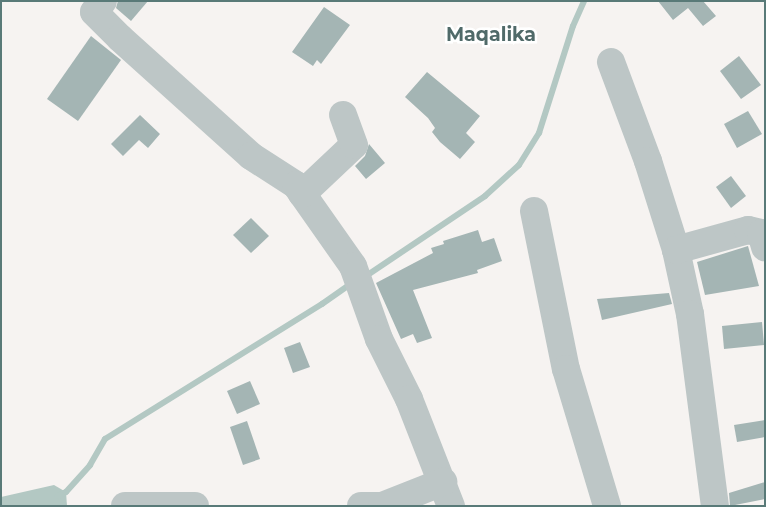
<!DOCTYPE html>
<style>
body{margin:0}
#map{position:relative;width:766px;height:507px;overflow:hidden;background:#f6f3f1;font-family:Montserrat,sans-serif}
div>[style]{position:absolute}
.water>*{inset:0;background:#b3c8c3}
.stream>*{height:6px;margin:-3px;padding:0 3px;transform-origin:3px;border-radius:3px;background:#b3c8c3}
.building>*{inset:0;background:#a4b5b4}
.minor>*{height:28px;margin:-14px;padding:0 14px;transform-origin:14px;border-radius:14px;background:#bdc6c6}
span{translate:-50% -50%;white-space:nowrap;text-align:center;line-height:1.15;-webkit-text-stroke:5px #fff;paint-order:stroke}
.district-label{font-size:19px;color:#506a69;font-weight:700}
.frame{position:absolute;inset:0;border:2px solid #597a78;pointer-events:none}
</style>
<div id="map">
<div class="water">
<div style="clip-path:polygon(54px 485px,66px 492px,67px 506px,1px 506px,1px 497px)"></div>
</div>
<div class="stream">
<div style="left:369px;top:274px;width:140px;rotate:-33.9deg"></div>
<div style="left:485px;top:196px;width:46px;rotate:-42.4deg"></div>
<div style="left:519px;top:165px;width:38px;rotate:-58deg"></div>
<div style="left:539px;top:133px;width:112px;rotate:-72.4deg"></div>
<div style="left:573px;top:26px;width:27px;rotate:-66deg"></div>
<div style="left:58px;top:496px;width:9px;rotate:-27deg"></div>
<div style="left:66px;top:492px;width:36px;rotate:-48deg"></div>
<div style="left:90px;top:465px;width:30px;rotate:-60deg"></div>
<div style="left:105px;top:439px;width:256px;rotate:-31.9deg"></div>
<div style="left:322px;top:304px;width:37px;rotate:-35deg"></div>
</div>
<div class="building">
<div style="clip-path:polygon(118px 1px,148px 1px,131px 21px,116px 8px)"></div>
<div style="clip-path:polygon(658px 1px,703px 1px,716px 16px,703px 26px,688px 8px,673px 20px)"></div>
<div style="clip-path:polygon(324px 7px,350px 25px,321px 64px,317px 60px,313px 66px,292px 52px)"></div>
<div style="clip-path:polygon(91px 36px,121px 60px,78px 121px,47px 99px)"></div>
<div style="clip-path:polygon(739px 56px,761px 85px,741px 99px,720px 71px)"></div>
<div style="clip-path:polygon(427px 72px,480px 116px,466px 133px,475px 142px,460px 159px,440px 142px,432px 132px,435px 128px,428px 118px,405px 97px)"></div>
<div style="clip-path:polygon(748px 111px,762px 134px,737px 148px,724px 124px)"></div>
<div style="clip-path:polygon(140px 115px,160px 134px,148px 148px,139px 140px,123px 156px,111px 144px)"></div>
<div style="clip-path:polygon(369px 144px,385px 163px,366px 179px,355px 166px,365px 156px)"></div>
<div style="clip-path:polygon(731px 176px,746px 196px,731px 208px,716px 187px)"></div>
<div style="clip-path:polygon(251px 218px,269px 236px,251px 253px,233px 235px)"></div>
<div style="clip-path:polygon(478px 230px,482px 242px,494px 238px,502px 261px,477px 270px,478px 273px,413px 290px,432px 338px,417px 343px,413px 334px,401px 339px,376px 283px,433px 253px,431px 248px,444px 244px,443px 241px)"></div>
<div style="clip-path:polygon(748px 246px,759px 286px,705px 295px,697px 262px)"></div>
<div style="clip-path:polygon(669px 293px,672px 304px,602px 320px,597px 299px)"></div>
<div style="clip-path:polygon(762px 322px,764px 345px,724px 349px,722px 326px)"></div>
<div style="clip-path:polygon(300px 342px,310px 367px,293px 373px,284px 348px)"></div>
<div style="clip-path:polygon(250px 381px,260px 404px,237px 414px,227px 391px)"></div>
<div style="clip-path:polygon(765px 420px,765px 437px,737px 442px,734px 425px)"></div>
<div style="clip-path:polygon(247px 421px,260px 459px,243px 465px,230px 427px)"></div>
<div style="clip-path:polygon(765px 482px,765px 499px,730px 506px,729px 493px)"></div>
</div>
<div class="minor">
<div style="left:103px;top:1px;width:14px;rotate:129deg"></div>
<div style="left:94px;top:12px;width:37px;rotate:45deg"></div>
<div style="left:120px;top:38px;width:176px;rotate:42deg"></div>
<div style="left:251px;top:156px;width:54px;rotate:32.8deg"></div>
<div style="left:296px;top:185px;width:99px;rotate:54.9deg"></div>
<div style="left:353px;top:266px;width:77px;rotate:70.4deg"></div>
<div style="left:379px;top:339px;width:67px;rotate:63.4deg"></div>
<div style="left:409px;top:399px;width:115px;rotate:68.6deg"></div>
<div style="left:611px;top:62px;width:106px;rotate:69.5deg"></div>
<div style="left:648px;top:161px;width:93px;rotate:72.5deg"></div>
<div style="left:676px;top:250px;width:66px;rotate:77.7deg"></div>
<div style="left:690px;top:314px;width:194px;rotate:82.6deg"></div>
<div style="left:302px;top:194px;width:71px;rotate:-43.3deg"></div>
<div style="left:354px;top:145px;width:32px;rotate:-110deg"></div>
<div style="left:534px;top:211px;width:161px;rotate:78.6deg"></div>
<div style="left:566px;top:369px;width:143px;rotate:73.3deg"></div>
<div style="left:676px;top:250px;width:75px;rotate:-15.5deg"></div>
<div style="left:748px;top:230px;width:13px;rotate:13deg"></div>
<div style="left:761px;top:233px;width:15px;rotate:74deg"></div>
<div style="left:125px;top:506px;width:70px"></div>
<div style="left:361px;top:506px;width:21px"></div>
<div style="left:382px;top:506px;width:66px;rotate:-21.5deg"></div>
</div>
<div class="district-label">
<span style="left:491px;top:35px">Maqalika</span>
</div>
<div class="frame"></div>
</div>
